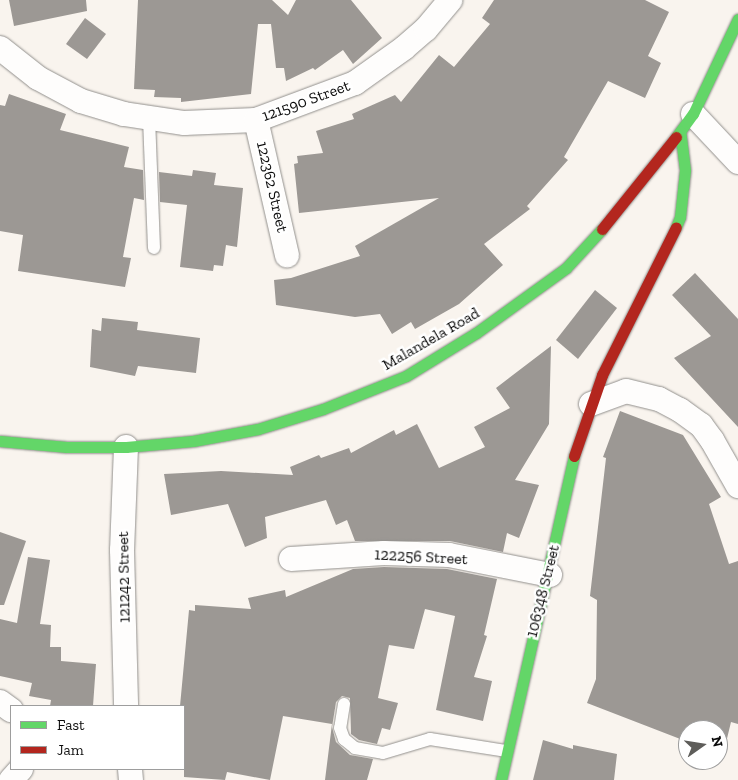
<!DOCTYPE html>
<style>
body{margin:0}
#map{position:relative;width:738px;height:780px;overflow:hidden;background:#f9f4ee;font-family:"Zilla Slab",serif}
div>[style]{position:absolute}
.building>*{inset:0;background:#9c9894}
.roads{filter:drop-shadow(0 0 1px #92908d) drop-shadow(0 0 1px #92908d)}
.lane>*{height:12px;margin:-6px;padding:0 6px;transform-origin:6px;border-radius:6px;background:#fefdfc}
.street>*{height:24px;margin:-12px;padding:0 12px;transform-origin:12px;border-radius:12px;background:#fefdfc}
.fast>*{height:11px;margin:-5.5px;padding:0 5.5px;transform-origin:5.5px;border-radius:5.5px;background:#63d668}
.jam>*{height:11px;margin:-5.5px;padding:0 5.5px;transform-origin:5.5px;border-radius:5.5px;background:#b3261e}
span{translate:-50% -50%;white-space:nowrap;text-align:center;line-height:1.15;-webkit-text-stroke:5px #fff;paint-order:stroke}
.street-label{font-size:16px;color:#0b0b0b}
.legend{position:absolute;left:10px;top:705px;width:175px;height:65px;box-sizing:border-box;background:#fff;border:1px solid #9d9d9d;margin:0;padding:6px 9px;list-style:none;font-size:15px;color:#0b0b0b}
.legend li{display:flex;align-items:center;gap:10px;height:25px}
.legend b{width:25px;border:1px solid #9d9d9d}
.north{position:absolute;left:678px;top:720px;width:50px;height:50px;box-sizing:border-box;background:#fff;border:1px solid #9d9d9d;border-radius:50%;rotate:77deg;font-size:14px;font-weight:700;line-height:20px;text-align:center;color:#0b0b0b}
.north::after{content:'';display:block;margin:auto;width:18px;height:22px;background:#5e5d5a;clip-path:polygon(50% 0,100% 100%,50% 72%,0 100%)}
</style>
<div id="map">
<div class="building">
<div style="clip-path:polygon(9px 0,86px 0,87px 11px,14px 26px)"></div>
<div style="clip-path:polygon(138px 0,272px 0,288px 15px,296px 0,351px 0,382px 38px,353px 64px,343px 50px,315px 70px,313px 68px,286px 81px,284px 68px,276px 68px,271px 24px,258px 24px,251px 94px,181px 102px,181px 98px,154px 97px,155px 90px,134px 89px)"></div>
<div style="clip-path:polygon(494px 0,645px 0,669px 12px,648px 56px,661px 63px,645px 98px,608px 81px,564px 157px,568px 160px,527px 206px,530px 209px,484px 244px,503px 265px,459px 304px,415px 329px,411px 322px,392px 334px,380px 314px,355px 317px,276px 305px,274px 280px,291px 278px,360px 256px,355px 246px,439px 198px,299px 213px,294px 164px,298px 163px,297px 156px,323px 153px,316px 131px,354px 119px,352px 114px,395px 95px,401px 102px,439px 55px,454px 67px,490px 24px,482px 18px)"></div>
<div style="clip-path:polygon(85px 18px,106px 34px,87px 59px,66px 44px)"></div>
<div style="clip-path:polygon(9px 94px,66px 114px,60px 130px,129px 147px,124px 167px,143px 170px,144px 200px,134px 198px,123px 257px,131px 258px,125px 287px,18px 271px,23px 235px,0 231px,0 105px,5px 106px)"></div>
<div style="clip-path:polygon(193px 170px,216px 173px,214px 185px,243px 188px,237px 247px,226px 245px,223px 266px,214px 265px,213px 271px,180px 267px,187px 205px,160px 202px,159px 172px,192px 176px)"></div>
<div style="clip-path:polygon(695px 273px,738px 319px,738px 427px,674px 358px,711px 336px,672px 295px)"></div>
<div style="clip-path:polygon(595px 290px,617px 308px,578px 359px,556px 340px)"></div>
<div style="clip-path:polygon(102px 318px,138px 322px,137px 330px,200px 338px,196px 373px,138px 366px,135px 376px,90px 367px,92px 329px,101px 331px)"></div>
<div style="clip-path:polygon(551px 346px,549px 424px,515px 480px,539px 485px,519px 538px,507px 533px,503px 552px,450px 541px,355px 541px,347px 520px,336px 525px,326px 500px,265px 517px,267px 538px,245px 547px,228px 504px,171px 515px,164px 474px,221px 471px,293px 475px,290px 467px,319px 455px,321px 458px,349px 448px,351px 453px,394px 430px,396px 435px,417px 424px,439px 468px,485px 447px,474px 427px,510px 408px,496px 388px)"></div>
<div style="clip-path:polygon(620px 411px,683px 435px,721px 497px,709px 504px,729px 564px,738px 561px,738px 724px,731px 722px,723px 755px,718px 753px,718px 730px,688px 730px,688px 742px,587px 703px,596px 679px,597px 600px,590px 596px,606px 458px,603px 457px)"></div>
<div style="clip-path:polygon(0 532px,26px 541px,4px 605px,0 605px)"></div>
<div style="clip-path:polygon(28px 557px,50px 560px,40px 624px,51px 625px,50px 647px,61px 647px,61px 661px,96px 664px,93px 706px,50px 706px,51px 700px,29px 696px,32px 683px,0 676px,0 619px,17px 623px)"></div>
<div style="clip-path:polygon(384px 567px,447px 569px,497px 579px,484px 635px,487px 636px,474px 677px,492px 681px,483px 721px,436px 710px,455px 616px,425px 609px,414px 649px,389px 645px,378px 698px,398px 703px,390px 730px,382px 728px,377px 744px,359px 740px,351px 734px,350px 698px,342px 696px,336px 702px,332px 727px,336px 742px,350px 755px,373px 759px,367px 780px,325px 780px,332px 724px,283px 716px,270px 780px,227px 772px,225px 780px,184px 777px,184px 706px,180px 706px,189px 610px,195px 611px,195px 605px,251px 609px,248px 598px,285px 590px,286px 597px,353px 569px)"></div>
<div style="clip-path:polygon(543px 740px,573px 749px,573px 745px,617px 754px,614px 780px,533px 780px)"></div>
</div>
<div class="roads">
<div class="lane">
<div style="left:149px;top:118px;width:130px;rotate:87.8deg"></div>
<div style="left:344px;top:704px;width:24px;rotate:99deg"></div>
<div style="left:340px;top:728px;width:12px;rotate:70deg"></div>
<div style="left:344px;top:739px;width:14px;rotate:39deg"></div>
<div style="left:355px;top:748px;width:28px;rotate:10deg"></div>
<div style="left:383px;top:753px;width:49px;rotate:-16.6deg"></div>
<div style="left:430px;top:739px;width:78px;rotate:8.9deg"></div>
</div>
<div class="street">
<div style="left:0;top:48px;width:48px;rotate:38.3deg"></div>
<div style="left:38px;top:78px;width:49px;rotate:28.1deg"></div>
<div style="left:81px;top:101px;width:45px;rotate:16.8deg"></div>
<div style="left:124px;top:114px;width:61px;rotate:8.5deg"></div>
<div style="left:184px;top:123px;width:72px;rotate:-2.4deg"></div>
<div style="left:256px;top:120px;width:106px;rotate:-20.5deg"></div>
<div style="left:355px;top:83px;width:60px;rotate:-35.5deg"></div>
<div style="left:404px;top:48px;width:29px;rotate:-41deg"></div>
<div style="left:426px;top:29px;width:38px;rotate:-50deg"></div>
<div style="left:693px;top:114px;width:66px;rotate:46.8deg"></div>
<div style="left:256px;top:120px;width:139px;rotate:77.1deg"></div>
<div style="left:591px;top:404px;width:37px;rotate:-20deg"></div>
<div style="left:626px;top:391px;width:34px;rotate:14deg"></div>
<div style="left:659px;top:399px;width:24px;rotate:28deg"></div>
<div style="left:680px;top:410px;width:26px;rotate:36deg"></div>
<div style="left:701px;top:425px;width:19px;rotate:54deg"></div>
<div style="left:712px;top:440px;width:53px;rotate:60.5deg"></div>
<div style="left:126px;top:447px;width:103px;rotate:92.2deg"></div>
<div style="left:122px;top:550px;width:156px;rotate:88.5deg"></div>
<div style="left:291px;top:559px;width:93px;rotate:-3.7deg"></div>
<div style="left:384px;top:553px;width:65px;rotate:1.8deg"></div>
<div style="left:449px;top:555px;width:103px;rotate:11.2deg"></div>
<div style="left:0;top:702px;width:14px;rotate:36deg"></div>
<div style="left:130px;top:769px;width:11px;rotate:85deg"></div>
<div style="left:11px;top:780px;width:15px;rotate:-48deg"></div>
</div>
<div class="fast">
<div style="left:676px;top:137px;width:29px;rotate:-54deg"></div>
<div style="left:693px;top:114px;width:105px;rotate:-64.7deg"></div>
<div style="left:676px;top:227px;width:11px;rotate:-68deg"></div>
<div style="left:680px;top:217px;width:47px;rotate:-83.9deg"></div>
<div style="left:685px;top:170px;width:39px;rotate:-97deg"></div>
<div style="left:0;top:441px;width:67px;rotate:5.1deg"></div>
<div style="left:67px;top:447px;width:59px"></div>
<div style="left:126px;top:447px;width:67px;rotate:-5.1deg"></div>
<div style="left:193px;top:441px;width:66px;rotate:-10.5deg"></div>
<div style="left:258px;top:429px;width:68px;rotate:-17.1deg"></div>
<div style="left:323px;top:409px;width:89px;rotate:-21.7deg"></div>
<div style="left:406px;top:376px;width:82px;rotate:-31.6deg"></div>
<div style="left:476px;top:333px;width:111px;rotate:-35.8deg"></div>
<div style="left:566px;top:268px;width:53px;rotate:-47.3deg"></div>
<div style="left:501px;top:780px;width:332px;rotate:-77.3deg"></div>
</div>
<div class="jam">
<div style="left:602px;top:229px;width:118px;rotate:-51.2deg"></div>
<div style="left:574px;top:456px;width:86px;rotate:-70.9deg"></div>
<div style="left:602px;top:375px;width:165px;rotate:-63.4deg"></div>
</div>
</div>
<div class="street-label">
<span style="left:306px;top:101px;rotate:-20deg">121590 Street</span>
<span style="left:272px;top:187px;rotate:77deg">122362 Street</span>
<span style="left:431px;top:339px;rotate:-30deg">Malandela Road</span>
<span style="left:421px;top:557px;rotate:3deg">122256 Street</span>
<span style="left:124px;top:577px;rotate:-91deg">121242 Street</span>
<span style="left:543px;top:591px;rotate:-76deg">106348 Street</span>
</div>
<ul class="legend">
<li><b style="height:6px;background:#63d668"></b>Fast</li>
<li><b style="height:6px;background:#b3261e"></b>Jam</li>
</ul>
<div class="north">N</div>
</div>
